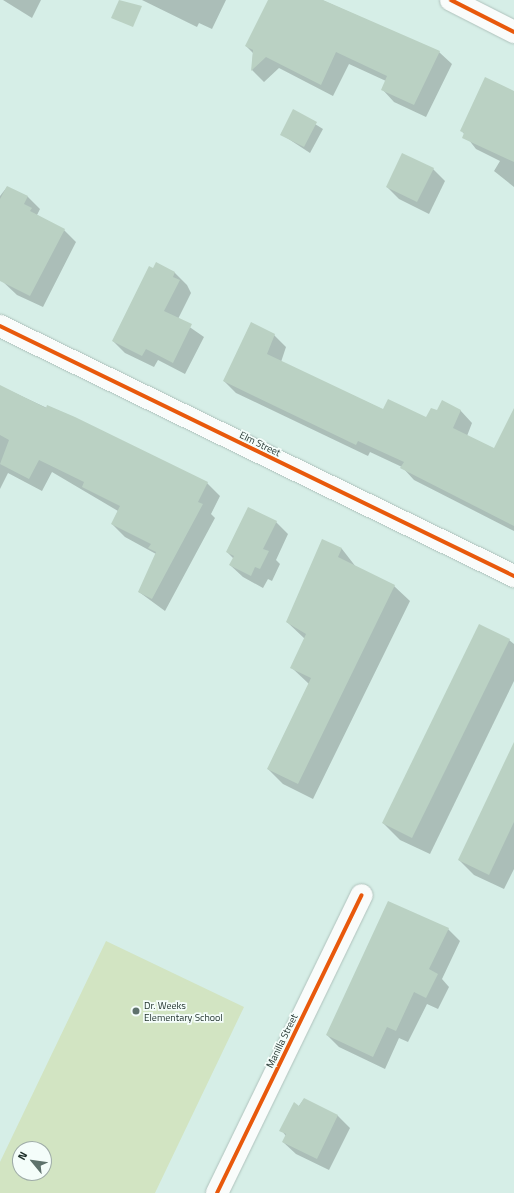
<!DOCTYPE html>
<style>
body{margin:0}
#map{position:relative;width:514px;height:1193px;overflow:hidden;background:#d6eee7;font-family:"Titillium Web",sans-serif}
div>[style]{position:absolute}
.green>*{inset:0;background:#d2e4c2}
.shadow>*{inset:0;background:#0003}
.building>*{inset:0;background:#bad1c3}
.roads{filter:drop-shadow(0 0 1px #afc2bc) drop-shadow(0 0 1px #afc2bc)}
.minor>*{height:22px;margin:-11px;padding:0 11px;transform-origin:11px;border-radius:11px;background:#f9fcfb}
.cycleway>*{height:4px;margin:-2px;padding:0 2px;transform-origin:2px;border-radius:2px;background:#e8590c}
.dots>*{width:11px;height:11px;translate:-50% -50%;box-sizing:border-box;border:2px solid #f4fdfa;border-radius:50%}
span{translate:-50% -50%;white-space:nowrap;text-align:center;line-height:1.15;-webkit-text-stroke:3.5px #f4fdfa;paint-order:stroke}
.street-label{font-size:10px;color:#1e2f2a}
.poi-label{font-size:10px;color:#1e2f2a}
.left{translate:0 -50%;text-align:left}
.north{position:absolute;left:12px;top:1141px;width:40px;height:40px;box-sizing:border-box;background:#f4fdfa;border:1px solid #9eaba7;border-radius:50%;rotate:299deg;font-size:11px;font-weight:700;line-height:16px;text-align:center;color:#1e2f2a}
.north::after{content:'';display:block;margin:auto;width:14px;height:18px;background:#5e726c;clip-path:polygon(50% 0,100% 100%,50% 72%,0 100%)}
</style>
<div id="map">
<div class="green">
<div style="clip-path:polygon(evenodd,106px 941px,244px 1007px,155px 1193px,0 1193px,0 1162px,106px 941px,20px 1149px,44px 1149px,44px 1173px,20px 1173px,20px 1149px)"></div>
</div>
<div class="shadow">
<div style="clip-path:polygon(3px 0,41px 0,32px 18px)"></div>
<div style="clip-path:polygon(142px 0,226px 0,212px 29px,199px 23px,197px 27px)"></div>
<div style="clip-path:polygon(270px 0,322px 0,439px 52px,452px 64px,426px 117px,394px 102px,382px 89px,386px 81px,349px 64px,333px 96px,279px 68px,264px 82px,252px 70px,253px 53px,246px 46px)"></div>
<div style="clip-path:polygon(514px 94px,514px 187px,494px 171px,500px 161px,476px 149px,461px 130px)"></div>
<div style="clip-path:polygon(294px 111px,323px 129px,310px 153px,281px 134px)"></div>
<div style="clip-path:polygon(433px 169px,445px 181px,429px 214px,399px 199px,387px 187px)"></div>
<div style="clip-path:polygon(7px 187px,28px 197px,40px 209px,37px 215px,64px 230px,76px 242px,43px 307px,17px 295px,0 279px,0 196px)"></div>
<div style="clip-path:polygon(157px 264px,175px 273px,187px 285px,191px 293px,178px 319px,204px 337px,185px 374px,158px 360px,154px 367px,125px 353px,113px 341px)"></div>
<div style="clip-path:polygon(274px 335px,286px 347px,281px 362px,384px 410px,427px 418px,437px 412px,460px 410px,472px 423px,467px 436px,495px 449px,514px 445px,514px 531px,414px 480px,402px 467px,370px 452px,368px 456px,236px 393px,224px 381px)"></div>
<div style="clip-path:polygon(0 386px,207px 483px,220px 496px,211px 514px,215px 518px,165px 611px,139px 592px,156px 554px,125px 537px,112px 524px,118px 511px,52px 472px,42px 491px,8px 473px,0 489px)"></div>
<div style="clip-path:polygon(276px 522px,288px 534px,276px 560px,280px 564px,272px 581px,268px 579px,263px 588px,243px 577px,230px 565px,234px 559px,227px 552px)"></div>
<div style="clip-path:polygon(323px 541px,342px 549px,356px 567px,394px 586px,410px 601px,313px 799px,283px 784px,268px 769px,309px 684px,292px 668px,305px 639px,287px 622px)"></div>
<div style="clip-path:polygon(509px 640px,514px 644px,514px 681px,430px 854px,400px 840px,383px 823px)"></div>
<div style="clip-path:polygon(514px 744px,514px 869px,504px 889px,474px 875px,459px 860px)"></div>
<div style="clip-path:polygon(448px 929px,460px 941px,442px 979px,449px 987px,438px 1009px,427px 1004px,408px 1042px,399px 1038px,385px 1069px,339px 1047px,327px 1035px)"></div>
<div style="clip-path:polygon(304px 1099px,338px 1116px,350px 1128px,329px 1170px,296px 1154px,283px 1142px,286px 1136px,281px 1130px)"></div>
</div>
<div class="building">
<div style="clip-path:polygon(119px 0,142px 6px,133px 27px,111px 18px)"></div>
<div style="clip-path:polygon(268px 0,323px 0,440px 51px,414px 105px,381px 90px,387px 76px,336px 52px,321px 85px,266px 57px,251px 71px,253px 50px,245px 46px)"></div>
<div style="clip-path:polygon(485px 77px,514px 91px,514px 162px,462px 138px,464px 133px,460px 131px)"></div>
<div style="clip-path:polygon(293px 109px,317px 122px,304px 147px,280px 135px)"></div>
<div style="clip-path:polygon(402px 153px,434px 168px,417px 202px,386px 187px)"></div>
<div style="clip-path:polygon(7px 186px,28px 196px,24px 204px,32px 208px,30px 211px,65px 229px,30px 296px,0 281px,0 199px)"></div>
<div style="clip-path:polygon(156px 262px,175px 272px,173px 277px,180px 280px,164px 311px,192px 324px,173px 363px,146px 349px,142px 356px,112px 341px,149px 266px,153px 268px)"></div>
<div style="clip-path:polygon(251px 322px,275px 334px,267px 354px,383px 409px,388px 399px,426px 417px,431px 408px,437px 410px,442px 400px,461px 410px,453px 428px,494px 448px,514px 408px,514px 526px,400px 468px,404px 462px,358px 441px,356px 445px,223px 381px)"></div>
<div style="clip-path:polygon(0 385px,46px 408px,47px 405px,75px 417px,208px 482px,198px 502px,203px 504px,152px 599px,138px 592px,156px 552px,148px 548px,151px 544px,111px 524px,120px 506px,82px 487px,84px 482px,39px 460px,29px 479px,0 464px,9px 440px,0 435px)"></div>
<div style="clip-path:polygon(248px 507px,277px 521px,263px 549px,269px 551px,260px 569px,255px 567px,251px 576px,229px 565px,234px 556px,226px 552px)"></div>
<div style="clip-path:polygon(322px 539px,342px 548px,338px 557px,395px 585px,298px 784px,267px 769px,311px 678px,290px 668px,306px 634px,286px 622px)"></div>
<div style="clip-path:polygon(479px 624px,510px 639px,412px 838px,382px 823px)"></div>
<div style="clip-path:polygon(514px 742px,514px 822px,489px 875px,458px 860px)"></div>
<div style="clip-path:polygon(388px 901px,449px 928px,429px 969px,438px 974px,426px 998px,414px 992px,396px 1031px,387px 1027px,373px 1057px,326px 1035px)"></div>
<div style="clip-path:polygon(304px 1098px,338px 1115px,317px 1159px,282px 1142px,286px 1134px,279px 1131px,294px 1102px,299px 1106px)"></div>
</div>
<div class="roads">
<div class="minor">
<div style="left:451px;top:0;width:71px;rotate:26.9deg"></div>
<div style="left:0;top:326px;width:572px;rotate:25.94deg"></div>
<div style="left:217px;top:1193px;width:331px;rotate:-64.1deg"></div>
</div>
</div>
<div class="cycleway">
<div style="left:451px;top:0;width:71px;rotate:26.9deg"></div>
<div style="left:0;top:326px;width:572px;rotate:25.94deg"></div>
<div style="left:217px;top:1193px;width:331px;rotate:-64.1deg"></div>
</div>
<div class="dots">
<div style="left:136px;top:1011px;background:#5e726c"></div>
</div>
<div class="street-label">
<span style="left:260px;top:444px;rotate:26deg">Elm Street</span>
<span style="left:282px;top:1041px;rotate:-64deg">Manilla Street</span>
</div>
<div class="poi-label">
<span class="left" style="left:144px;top:1011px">Dr. Weeks<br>Elementary School</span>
</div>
<div class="north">N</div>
</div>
